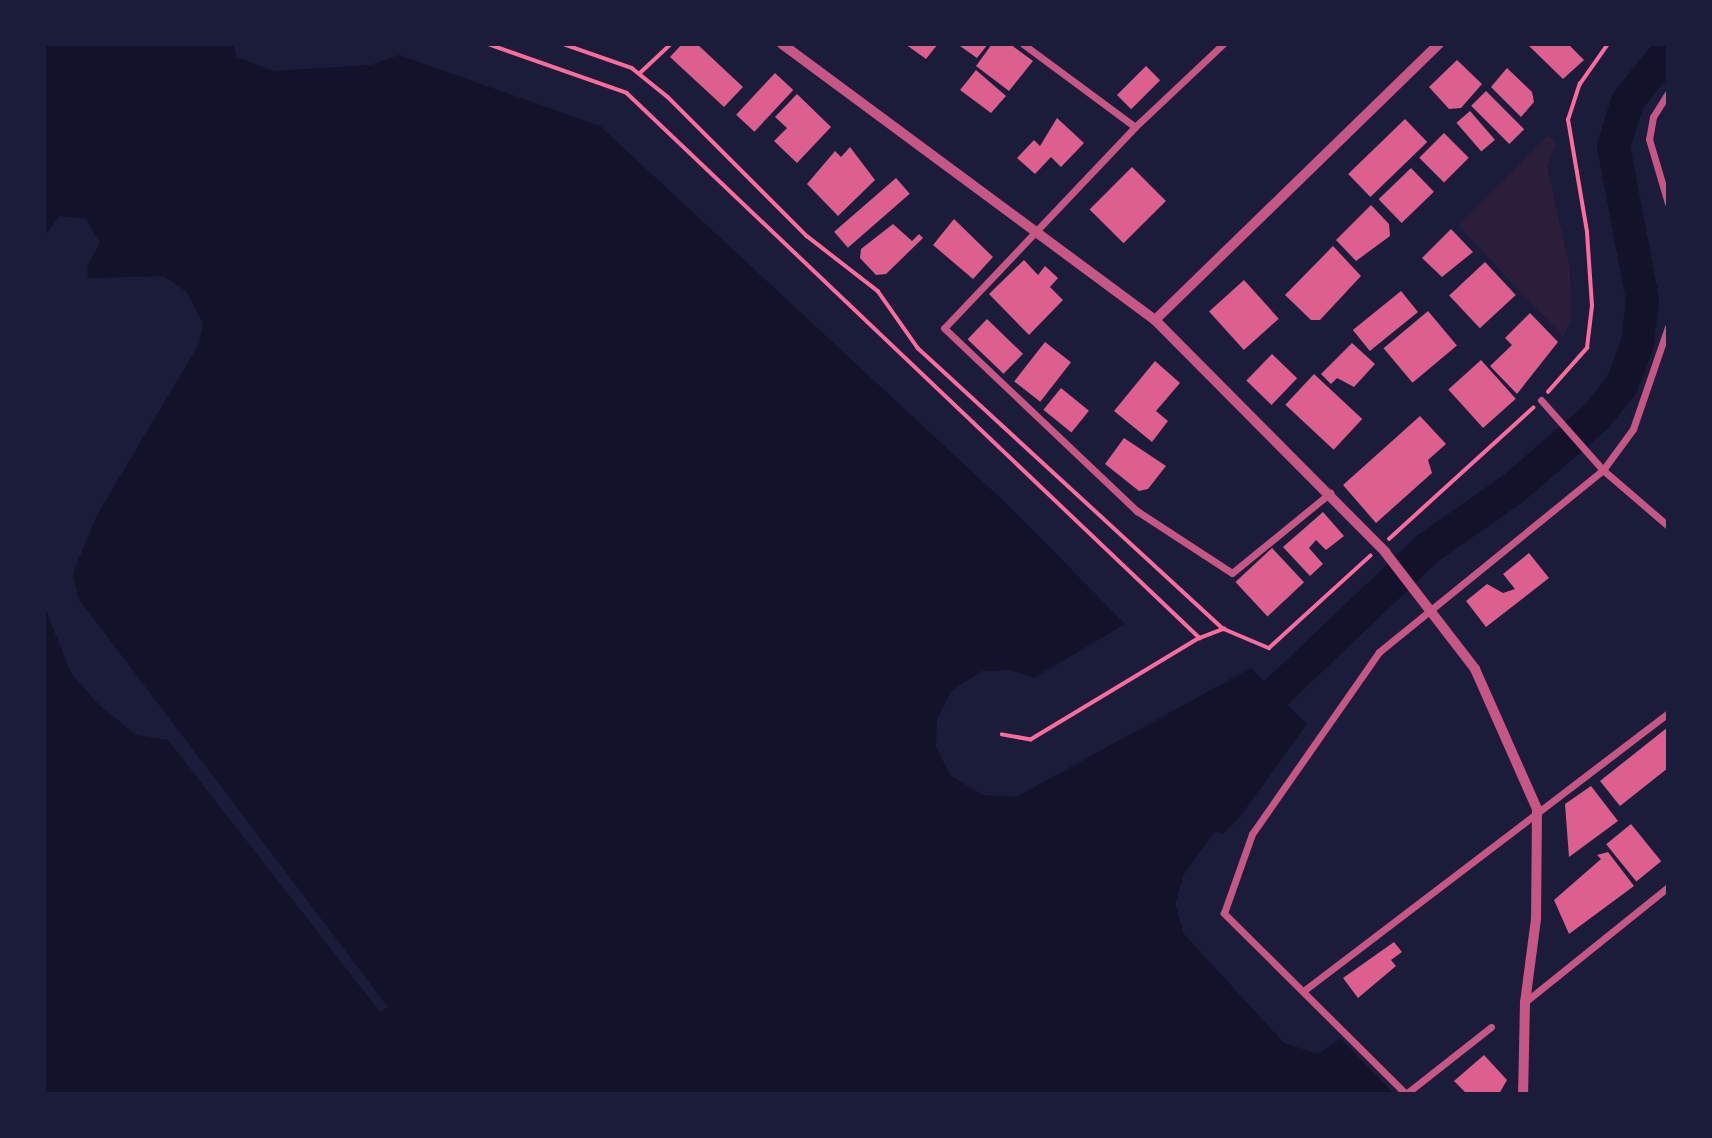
<!DOCTYPE html>
<style>
body{margin:0}
#map{position:relative;width:1712px;height:1138px;overflow:hidden;background:#1b1b3a;font-family:"Exo 2",sans-serif}
div>[style]{position:absolute}
[style*='--x']{left:calc(var(--x)*1px);top:calc(var(--y)*1px);width:calc(var(--w)*1px);rotate:calc(var(--a)*1deg)}
.green>*{inset:0;background:#2a1e3b}
.water>*{inset:0;background:#12122b}
.river>*{height:33px;margin:-16.5px;padding:0 16.5px;transform-origin:16.5px;border-radius:16.5px;background:#12122b}
.building>*{inset:0;background:#dd5f8e;transform-origin:0 0}
.path>*{height:3.5px;margin:-1.75px;padding:0 1.75px;transform-origin:1.75px;border-radius:1.75px;background:#ff6b9d}
.minor>*{height:7px;margin:-3.5px;padding:0 3.5px;transform-origin:3.5px;border-radius:3.5px;background:#c65784}
.tertiary>*{height:10px;margin:-5px;padding:0 5px;transform-origin:5px;border-radius:5px;background:#c65784}
span{translate:-50% -50%;white-space:nowrap;text-align:center;line-height:1.15;-webkit-text-stroke:5px #1b1b3a;paint-order:stroke}
.frame{position:absolute;inset:0;border:46px solid #1b1b3a;pointer-events:none}
</style>
<div id="map">
<div class="green">
<div style="clip-path:polygon(1548px 135px,1556px 144px,1547px 166px,1570px 269px,1571px 319px,1563px 337px,1459px 226px)"></div>
</div>
<div class="water">
<div style="clip-path:polygon(44px 44px,233px 44px,237px 57px,274px 71px,370px 65px,399px 55px,600px 126px,1009px 506px,1125px 624px,1034px 678px,1011px 670px,982px 671px,951px 691px,937px 719px,936px 747px,950px 775px,983px 795px,1016px 797px,1251px 668px,1307px 724px,1239px 818px,1222px 834px,1215px 831px,1184px 874px,1175px 904px,1184px 934px,1284px 1043px,1318px 1054px,1340px 1038px,1394px 1094px,44px 1094px,44px 606px,71px 673px,97px 703px,136px 735px,168px 740px,380px 1012px,388px 1007px,78px 598px,73px 573px,97px 515px,199px 344px,203px 324px,187px 292px,164px 276px,88px 278px,87px 267px,100px 242px,86px 219px,60px 216px,44px 236px)"></div>
</div>
<div class="river">
<div style="--x:1278;--y:690;--w:206;--a:-43.6"></div>
<div style="--x:1427;--y:548;--w:105;--a:-34.9"></div>
<div style="--x:1513;--y:488;--w:108;--a:-40.9"></div>
<div style="--x:1595;--y:417;--w:41;--a:-50.9"></div>
<div style="--x:1621;--y:385;--w:45;--a:-69.1"></div>
<div style="--x:1637;--y:343;--w:44;--a:-83.5"></div>
<div style="--x:1642;--y:299;--w:156;--a:-100.7"></div>
<div style="--x:1613;--y:146;--w:47;--a:-72.7"></div>
<div style="--x:1627;--y:101;--w:65;--a:-51.2"></div>
</div>
<div class="building">
<div style="clip-path:polygon(682px 44px,697px 44px,743px 87px,724px 107px,670px 57px)"></div>
<div style="clip-path:polygon(905px 44px,938px 44px,926px 59px)"></div>
<div style="clip-path:polygon(957px 44px,988px 44px,977px 58px)"></div>
<div style="clip-path:polygon(992px 44px,1010px 44px,1033px 61px,1009px 91px,976px 66px)"></div>
<div style="clip-path:polygon(1527px 44px,1568px 44px,1584px 60px,1563px 79px)"></div>
<div style="clip-path:polygon(1457px 60px,1482px 84px,1461px 108px,1449px 109px,1429px 87px)"></div>
<div style="left:1146px;top:66px;width:20px;height:41px;rotate:45deg"></div>
<div style="clip-path:polygon(1507px 68px,1532px 92px,1534px 102px,1521px 117px,1491px 87px)"></div>
<div style="clip-path:polygon(976px 70px,1006px 96px,991px 113px,960px 90px)"></div>
<div style="left:775px;top:73px;width:25px;height:57px;rotate:43deg"></div>
<div style="left:1486px;top:91px;width:54px;height:21px;rotate:45deg"></div>
<div style="clip-path:polygon(797px 94px,831px 127px,797px 163px,774px 141px,787px 128px,775px 117px)"></div>
<div style="left:1470px;top:111px;width:38px;height:18px;rotate:49deg"></div>
<div style="clip-path:polygon(1057px 118px,1084px 143px,1061px 167px,1051px 157px,1035px 174px,1017px 158px,1034px 140px,1040px 146px)"></div>
<div style="left:1405px;top:119px;width:32px;height:79px;rotate:46deg"></div>
<div style="left:1444px;top:133px;width:35px;height:35px;rotate:45deg"></div>
<div style="clip-path:polygon(850px 147px,875px 180px,838px 216px,807px 184px,835px 151px,841px 157px)"></div>
<div style="left:1132px;top:167px;width:48px;height:60px;rotate:45deg"></div>
<div style="left:1411px;top:168px;width:33px;height:45px;rotate:46deg"></div>
<div style="left:896px;top:178px;width:21px;height:82px;rotate:49deg"></div>
<div style="clip-path:polygon(1371px 205px,1389px 224px,1390px 236px,1356px 261px,1336px 240px)"></div>
<div style="clip-path:polygon(954px 219px,993px 257px,973px 279px,933px 245px)"></div>
<div style="clip-path:polygon(893px 224px,912px 241px,919px 234px,923px 238px,886px 274px,876px 275px,860px 258px,861px 249px)"></div>
<div style="clip-path:polygon(1451px 229px,1473px 252px,1442px 277px,1422px 258px)"></div>
<div style="clip-path:polygon(1333px 246px,1361px 276px,1320px 320px,1311px 320px,1285px 295px)"></div>
<div style="clip-path:polygon(1024px 260px,1038px 275px,1045px 266px,1058px 278px,1050px 287px,1063px 300px,1029px 335px,989px 294px)"></div>
<div style="left:1485px;top:262px;width:45px;height:49px;rotate:47deg"></div>
<div style="left:1244px;top:280px;width:52px;height:47px;rotate:48deg"></div>
<div style="left:1401px;top:291px;width:27px;height:62px;rotate:51deg"></div>
<div style="left:1428px;top:311px;width:45px;height:58px;rotate:50deg"></div>
<div style="clip-path:polygon(1530px 313px,1558px 342px,1517px 394px,1490px 366px,1512px 345px,1505px 338px)"></div>
<div style="left:987px;top:319px;width:50px;height:28px;rotate:44deg"></div>
<div style="left:1045px;top:342px;width:33px;height:50px;rotate:38deg"></div>
<div style="clip-path:polygon(1352px 343px,1375px 364px,1354px 387px,1337px 378px,1331px 384px,1321px 374px)"></div>
<div style="left:1272px;top:354px;width:35px;height:37px;rotate:44deg"></div>
<div style="left:1481px;top:360px;width:52px;height:44px;rotate:48deg"></div>
<div style="clip-path:polygon(1155px 361px,1180px 383px,1156px 411px,1168px 421px,1152px 442px,1114px 411px)"></div>
<div style="left:1314px;top:374px;width:66px;height:42px;rotate:43deg"></div>
<div style="left:1061px;top:388px;width:36px;height:28px;rotate:39deg"></div>
<div style="clip-path:polygon(1420px 416px,1446px 444px,1428px 460px,1432px 473px,1376px 523px,1343px 485px)"></div>
<div style="clip-path:polygon(1124px 438px,1166px 466px,1148px 489px,1139px 491px,1105px 464px)"></div>
<div style="clip-path:polygon(1323px 512px,1344px 536px,1326px 550px,1316px 540px,1309px 548px,1323px 564px,1310px 576px,1283px 547px)"></div>
<div style="left:1272px;top:548px;width:47px;height:50px;rotate:47deg"></div>
<div style="clip-path:polygon(1529px 553px,1549px 578px,1486px 627px,1466px 601px,1487px 584px,1503px 593px,1515px 589px,1503px 574px)"></div>
<div style="clip-path:polygon(1668px 727px,1668px 768px,1620px 806px,1600px 781px)"></div>
<div style="clip-path:polygon(1591px 786px,1618px 821px,1569px 857px,1565px 804px)"></div>
<div style="left:1631px;top:824px;width:48px;height:32px;rotate:51deg"></div>
<div style="clip-path:polygon(1608px 852px,1634px 886px,1569px 934px,1554px 900px,1601px 859px,1597px 855px)"></div>
<div style="clip-path:polygon(1394px 942px,1402px 952px,1391px 960px,1396px 966px,1358px 998px,1343px 978px)"></div>
<div style="clip-path:polygon(1484px 1055px,1507px 1080px,1499px 1094px,1467px 1094px,1454px 1081px)"></div>
</div>
<div class="path">
<div style="--x:488;--y:44;--w:147;--a:19.4"></div>
<div style="--x:627;--y:93;--w:791;--a:43.57"></div>
<div style="--x:1200;--y:638;--w:197;--a:148.9"></div>
<div style="--x:1031;--y:740;--w:29;--a:-170"></div>
<div style="--x:563;--y:44;--w:73;--a:19.2"></div>
<div style="--x:632;--y:68;--w:46;--a:38.9"></div>
<div style="--x:668;--y:97;--w:197;--a:45"></div>
<div style="--x:807;--y:236;--w:90;--a:37.8"></div>
<div style="--x:878;--y:291;--w:70;--a:54.9"></div>
<div style="--x:918;--y:348;--w:415;--a:42.6"></div>
<div style="--x:640;--y:73;--w:42;--a:-43.1"></div>
<div style="--x:1548;--y:392;--w:59;--a:-48.4"></div>
<div style="--x:1587;--y:348;--w:42;--a:-83.2"></div>
<div style="--x:1592;--y:306;--w:74;--a:-93.9"></div>
<div style="--x:1587;--y:232;--w:114;--a:-99.6"></div>
<div style="--x:1568;--y:120;--w:38;--a:-72"></div>
<div style="--x:1580;--y:84;--w:49;--a:-55"></div>
<div style="--x:1389;--y:539;--w:195;--a:-42.3"></div>
<div style="--x:1200;--y:638;--w:26;--a:-21"></div>
<div style="--x:1224;--y:629;--w:49;--a:22.9"></div>
<div style="--x:1269;--y:648;--w:137;--a:-42.3"></div>
</div>
<div class="minor">
<div style="--x:1023;--y:44;--w:139;--a:36.5"></div>
<div style="--x:1223;--y:44;--w:121;--a:136.7"></div>
<div style="--x:1135;--y:127;--w:277;--a:133.5"></div>
<div style="--x:944;--y:328;--w:266;--a:43.5"></div>
<div style="--x:1137;--y:511;--w:113;--a:33.1"></div>
<div style="--x:1232;--y:573;--w:127;--a:-39.2"></div>
<div style="--x:1668;--y:93;--w:28;--a:122"></div>
<div style="--x:1653;--y:117;--w:22;--a:100"></div>
<div style="--x:1649;--y:139;--w:67;--a:73.5"></div>
<div style="--x:1541;--y:400;--w:94;--a:48.5"></div>
<div style="--x:1603;--y:470;--w:86;--a:40.7"></div>
<div style="--x:1306;--y:989;--w:455;--a:-37.3"></div>
<div style="--x:1525;--y:1002;--w:184;--a:-38.8"></div>
<div style="--x:1491;--y:1027;--w:108;--a:141.8"></div>
<div style="--x:1406;--y:1094;--w:257;--a:-135.2"></div>
<div style="--x:1224;--y:913;--w:84;--a:-70.5"></div>
<div style="--x:1252;--y:834;--w:222;--a:-55.1"></div>
<div style="--x:1379;--y:652;--w:289;--a:-39.1"></div>
<div style="--x:1603;--y:470;--w:51;--a:-53.8"></div>
<div style="--x:1633;--y:429;--w:108;--a:-71.1"></div>
</div>
<div class="tertiary">
<div style="--x:782;--y:44;--w:464;--a:36.5"></div>
<div style="--x:1155;--y:320;--w:327;--a:45.2"></div>
<div style="--x:1385;--y:552;--w:148;--a:52.4"></div>
<div style="--x:1475;--y:669;--w:153;--a:66.1"></div>
<div style="--x:1537;--y:809;--w:110;--a:90.5"></div>
<div style="--x:1536;--y:919;--w:84;--a:97.5"></div>
<div style="--x:1525;--y:1002;--w:92;--a:91.2"></div>
<div style="--x:1155;--y:320;--w:396;--a:-44.2"></div>
</div>
<div class="frame"></div>
</div>
